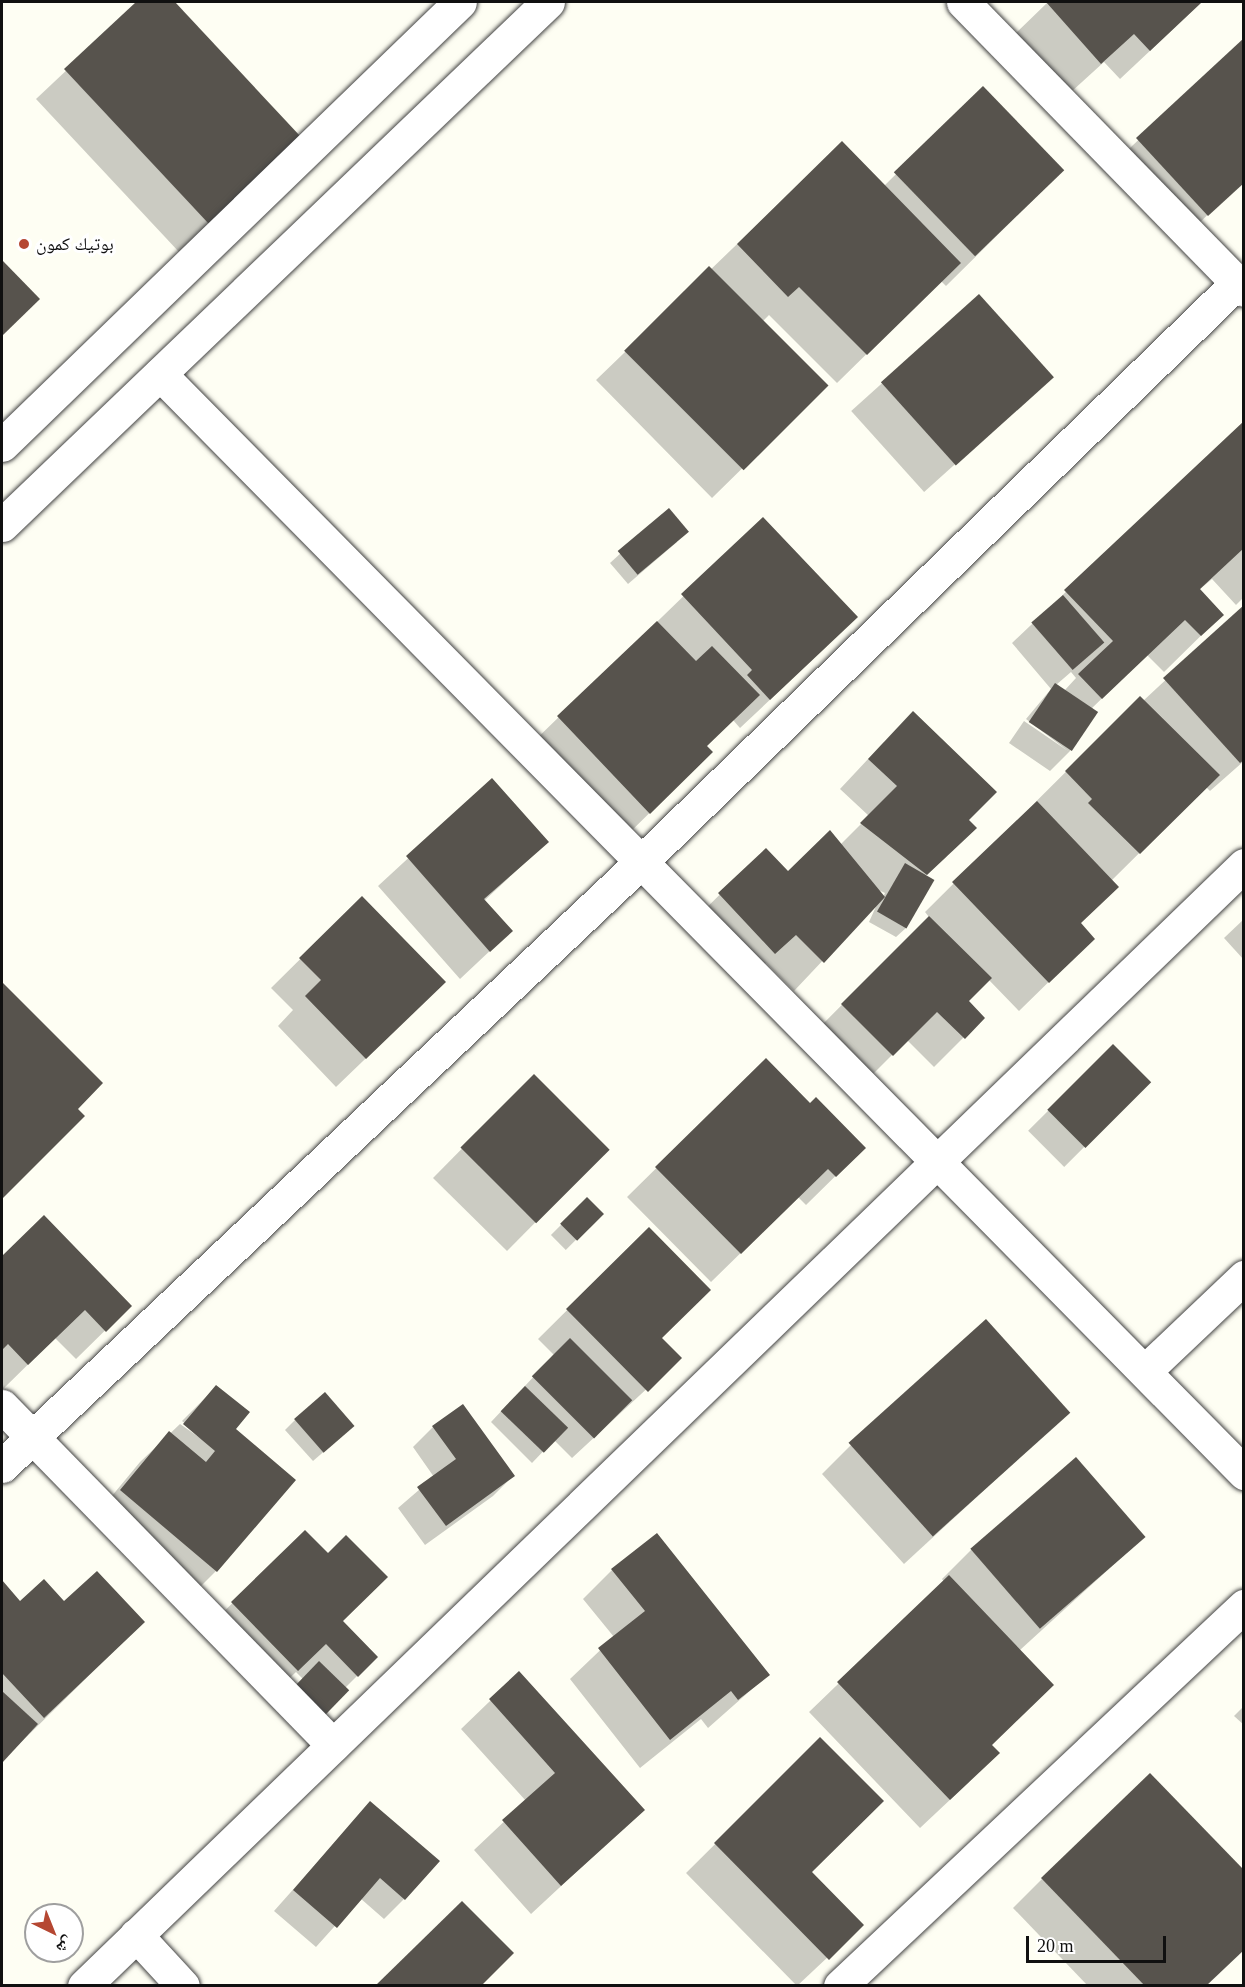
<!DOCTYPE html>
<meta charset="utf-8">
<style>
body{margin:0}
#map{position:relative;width:1245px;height:1987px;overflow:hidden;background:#fefef3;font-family:"Times New Roman","Noto Naskh Arabic",serif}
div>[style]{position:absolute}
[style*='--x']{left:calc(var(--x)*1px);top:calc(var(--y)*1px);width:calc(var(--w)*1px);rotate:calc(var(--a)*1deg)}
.shadow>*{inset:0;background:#0003;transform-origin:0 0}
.building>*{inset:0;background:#57534d;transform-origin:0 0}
.roads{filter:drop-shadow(0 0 2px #434343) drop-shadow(0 0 2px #434343)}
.minor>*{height:33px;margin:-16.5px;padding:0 16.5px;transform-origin:16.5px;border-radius:16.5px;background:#fff}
.dots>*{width:16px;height:16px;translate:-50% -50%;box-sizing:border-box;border:3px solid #fff;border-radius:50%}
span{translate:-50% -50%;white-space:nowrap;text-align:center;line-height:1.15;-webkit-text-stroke:6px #fff;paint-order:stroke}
.poi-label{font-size:18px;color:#101010}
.left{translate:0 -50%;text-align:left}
.frame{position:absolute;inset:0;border:3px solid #101010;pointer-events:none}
.north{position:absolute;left:24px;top:1903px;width:60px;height:60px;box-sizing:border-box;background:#fff;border:2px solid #9f9f9f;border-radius:50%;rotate:137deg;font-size:16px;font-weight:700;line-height:24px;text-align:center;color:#101010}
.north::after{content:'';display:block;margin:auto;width:21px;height:27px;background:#b54732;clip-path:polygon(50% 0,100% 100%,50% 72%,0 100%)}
.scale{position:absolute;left:1026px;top:1936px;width:140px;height:27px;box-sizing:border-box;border:3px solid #101010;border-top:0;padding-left:8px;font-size:18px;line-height:21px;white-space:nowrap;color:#101010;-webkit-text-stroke:4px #fff;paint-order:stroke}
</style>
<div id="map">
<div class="shadow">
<div style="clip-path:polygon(139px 2px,173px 2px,299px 137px,179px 252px,36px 99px)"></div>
<div style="clip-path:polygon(1048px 2px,1202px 2px,1120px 79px,1104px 62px,1071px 92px,1016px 33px)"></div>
<div style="clip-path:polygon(1242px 41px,1244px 179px,1178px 244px,1108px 169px)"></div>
<div style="clip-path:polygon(983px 88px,1034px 199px,946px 286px,941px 281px,837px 383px,769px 315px,762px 322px,826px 386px,712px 498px,596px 380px,842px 143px,884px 186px)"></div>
<div style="clip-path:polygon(2px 262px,38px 299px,2px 335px)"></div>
<div style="left:979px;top:296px;width:109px;height:172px;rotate:48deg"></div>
<div style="clip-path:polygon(evenodd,1244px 423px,1244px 597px,1236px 605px,1212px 579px,1199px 590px,1222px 615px,1164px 672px,1147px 655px,1091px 709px,1070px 751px,1050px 771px,1009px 743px,1024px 721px,1068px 751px,1026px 719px,1051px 689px,1012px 643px,1244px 423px,1071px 672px,1076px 678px,1064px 691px,1056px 685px,1071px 672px)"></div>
<div style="clip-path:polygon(668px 510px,677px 542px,628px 584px,610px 563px)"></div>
<div style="clip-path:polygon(763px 519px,827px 646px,740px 728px,733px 720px,706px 746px,682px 781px,620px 842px,529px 746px)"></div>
<div style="clip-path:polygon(1244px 607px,1244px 761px,1210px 791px,1206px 787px,1111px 881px,1079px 924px,1064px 967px,1019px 1011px,988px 979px,967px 1001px,983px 1018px,934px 1067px,907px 1040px,863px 1084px,813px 1034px,929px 917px,925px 912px,1140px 698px,1143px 701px)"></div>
<div style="clip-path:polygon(evenodd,884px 742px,967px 820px,946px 857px,925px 876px,906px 928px,896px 937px,869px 922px,878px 902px,794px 991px,766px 963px,745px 982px,690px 924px,765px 850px,788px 873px,840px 845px,869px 816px,840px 789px,884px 742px,876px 889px,885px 893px,883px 897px,876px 889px)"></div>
<div style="clip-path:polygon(492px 781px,547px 842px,484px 901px,511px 931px,460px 979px,378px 886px)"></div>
<div style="clip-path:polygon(362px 898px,415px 1011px,336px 1087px,278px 1026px,293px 1010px,271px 988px)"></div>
<div style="clip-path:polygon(1244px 919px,1244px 960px,1224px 938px)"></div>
<div style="clip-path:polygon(2px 984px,101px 1083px,76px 1109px,83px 1116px,2px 1197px)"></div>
<div style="left:1113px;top:1046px;width:51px;height:120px;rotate:45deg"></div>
<div style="clip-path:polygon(766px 1060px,810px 1105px,864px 1148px,806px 1205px,798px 1197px,711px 1282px,627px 1197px)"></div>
<div style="clip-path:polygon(505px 1105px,608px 1149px,507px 1251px,433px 1178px)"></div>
<div style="left:587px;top:1199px;width:21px;height:51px;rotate:45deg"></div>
<div style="clip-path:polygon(44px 1217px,130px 1306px,76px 1359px,55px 1338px,2px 1390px,2px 1258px)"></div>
<div style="clip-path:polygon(649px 1229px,661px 1338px,680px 1358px,572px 1458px,554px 1440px,532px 1463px,491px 1422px,554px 1355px,538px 1339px)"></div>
<div style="clip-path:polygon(216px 1387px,234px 1429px,216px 1571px,187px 1600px,92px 1520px,140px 1462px,180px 1424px,216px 1449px,182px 1421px)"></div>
<div style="clip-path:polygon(1069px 1412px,904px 1564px,822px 1474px,851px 1445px)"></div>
<div style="clip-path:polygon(295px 1420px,343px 1435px,313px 1461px,285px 1430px)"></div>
<div style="clip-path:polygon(433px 1427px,513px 1476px,493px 1496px,425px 1545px,398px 1508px,434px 1477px,413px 1447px)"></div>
<div style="clip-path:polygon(1076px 1459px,1144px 1537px,1020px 1650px,990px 1745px,969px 1782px,920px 1828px,809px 1712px,944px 1582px,942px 1579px,971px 1550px)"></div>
<div style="clip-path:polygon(305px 1532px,341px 1622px,376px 1657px,345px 1688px,303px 1679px,296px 1672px,268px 1699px,203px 1632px)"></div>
<div style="clip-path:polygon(612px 1570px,768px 1675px,708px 1728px,701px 1719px,640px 1768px,570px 1679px,614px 1637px,583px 1599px)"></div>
<div style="clip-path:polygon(2px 1583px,20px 1603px,114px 1651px,2px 1761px)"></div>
<div style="clip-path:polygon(519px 1673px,643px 1810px,531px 1914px,474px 1850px,526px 1801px,461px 1729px)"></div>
<div style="clip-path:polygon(1244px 1706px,1244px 1725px,1234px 1716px)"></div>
<div style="clip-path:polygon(820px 1740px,810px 1873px,862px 1925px,797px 1986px,686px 1873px)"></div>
<div style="clip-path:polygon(370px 1803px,404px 1899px,384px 1919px,360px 1898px,316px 1947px,274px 1911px)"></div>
<div style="clip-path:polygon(1042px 1879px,1205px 1986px,1088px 1986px,1013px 1908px)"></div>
</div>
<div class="building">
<div style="clip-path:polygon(136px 2px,175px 2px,301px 137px,209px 224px,64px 69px)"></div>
<div style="clip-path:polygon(1046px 2px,1202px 2px,1150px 51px,1134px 34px,1101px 64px)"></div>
<div style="clip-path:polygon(1244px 38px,1244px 183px,1208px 216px,1136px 138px)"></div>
<div style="left:983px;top:86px;width:117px;height:124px;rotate:46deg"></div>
<div style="clip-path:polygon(842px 141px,961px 263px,867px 355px,799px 287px,788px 297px,737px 244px)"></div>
<div style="clip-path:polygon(2px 260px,40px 299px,2px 336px)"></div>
<div style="left:709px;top:266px;width:169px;height:120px;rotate:45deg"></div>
<div style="left:979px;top:294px;width:112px;height:132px;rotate:48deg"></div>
<div style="clip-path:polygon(1244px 421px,1244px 548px,1200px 589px,1224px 615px,1201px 636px,1185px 620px,1102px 699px,1078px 674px,1113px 641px,1064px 590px)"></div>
<div style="left:669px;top:508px;width:31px;height:67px;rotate:50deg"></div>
<div style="clip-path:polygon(763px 517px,858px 617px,770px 700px,747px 675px,752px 670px,681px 594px)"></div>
<div style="left:1063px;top:595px;width:63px;height:42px;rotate:49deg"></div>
<div style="clip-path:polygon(1244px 605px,1244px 760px,1240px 763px,1163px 678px)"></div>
<div style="clip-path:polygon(657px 621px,696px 661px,712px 646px,760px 695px,707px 746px,713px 752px,650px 814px,557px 716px)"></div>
<div style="left:1055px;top:683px;width:52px;height:47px;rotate:34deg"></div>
<div style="clip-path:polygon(1140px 696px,1220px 775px,1140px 854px,1088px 803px,1092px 799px,1065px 771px)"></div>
<div style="clip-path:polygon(913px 711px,997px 792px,969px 820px,977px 828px,927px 875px,860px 823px,897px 786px,868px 759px)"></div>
<div style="clip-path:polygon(492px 778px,549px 842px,484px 899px,513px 931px,490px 952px,406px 856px)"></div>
<div style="clip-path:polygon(1037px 801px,1119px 887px,1081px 923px,1095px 939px,1049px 983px,952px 882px)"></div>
<div style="clip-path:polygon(830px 830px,885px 897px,824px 963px,796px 935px,775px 954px,718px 893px,766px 848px,788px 871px)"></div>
<div style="left:905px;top:863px;width:34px;height:56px;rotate:30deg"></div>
<div style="clip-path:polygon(362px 896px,446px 982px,366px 1059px,305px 996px,321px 980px,299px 958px)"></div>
<div style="clip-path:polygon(929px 916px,992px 978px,969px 1001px,985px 1018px,965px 1039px,937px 1012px,893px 1056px,841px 1004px)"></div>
<div style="clip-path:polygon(2px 982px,103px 1083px,78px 1109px,85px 1116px,2px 1199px)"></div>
<div style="left:1113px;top:1044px;width:54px;height:93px;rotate:45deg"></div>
<div style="clip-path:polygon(766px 1058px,810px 1103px,816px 1097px,866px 1148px,836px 1177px,828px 1169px,741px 1254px,655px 1167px)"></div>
<div style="left:534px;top:1074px;width:107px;height:104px;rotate:45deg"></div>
<div style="left:587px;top:1197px;width:24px;height:38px;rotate:45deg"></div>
<div style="clip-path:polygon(44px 1215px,132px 1306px,106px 1332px,85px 1310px,28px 1365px,8px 1344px,2px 1350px,2px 1256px)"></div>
<div style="clip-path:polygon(649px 1227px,711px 1290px,662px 1338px,682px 1358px,648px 1392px,566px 1309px)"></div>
<div style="left:986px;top:1319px;width:126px;height:185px;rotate:48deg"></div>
<div style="left:570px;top:1338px;width:88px;height:54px;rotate:45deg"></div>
<div style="clip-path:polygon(216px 1385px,250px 1412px,236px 1429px,296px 1480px,217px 1572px,120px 1490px,169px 1431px,206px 1462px,215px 1451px,183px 1424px)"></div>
<div style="left:525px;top:1386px;width:60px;height:35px;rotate:44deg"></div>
<div style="left:325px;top:1392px;width:45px;height:41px;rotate:49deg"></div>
<div style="clip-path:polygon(463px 1404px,515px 1476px,446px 1526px,417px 1487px,456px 1459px,432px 1426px)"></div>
<div style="left:1076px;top:1457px;width:106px;height:140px;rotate:49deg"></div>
<div style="clip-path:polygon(305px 1530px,328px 1553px,346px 1535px,388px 1577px,343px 1621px,378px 1657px,358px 1677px,326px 1644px,298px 1671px,231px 1602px)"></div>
<div style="clip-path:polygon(657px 1533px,770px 1675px,738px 1700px,731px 1691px,670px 1740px,598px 1648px,645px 1611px,611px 1569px)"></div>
<div style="clip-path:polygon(97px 1571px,145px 1622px,44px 1718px,2px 1673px,2px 1580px,20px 1601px,44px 1579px,64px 1601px)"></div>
<div style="clip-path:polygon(949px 1575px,1054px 1685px,992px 1745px,1000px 1753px,950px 1800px,837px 1682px)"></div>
<div style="left:319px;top:1661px;width:42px;height:36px;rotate:44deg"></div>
<div style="clip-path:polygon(519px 1671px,645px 1810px,561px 1886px,502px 1820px,555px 1773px,489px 1699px)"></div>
<div style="clip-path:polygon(2px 1691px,38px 1724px,2px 1763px)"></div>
<div style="clip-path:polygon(820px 1737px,884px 1801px,812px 1872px,864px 1925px,829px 1960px,714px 1843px)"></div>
<div style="clip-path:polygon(1150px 1773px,1244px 1870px,1244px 1950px,1206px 1986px,1145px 1986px,1041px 1878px)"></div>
<div style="clip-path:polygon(370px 1801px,440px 1861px,405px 1900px,380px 1878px,337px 1928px,293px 1890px)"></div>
<div style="clip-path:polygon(462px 1901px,514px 1953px,481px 1986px,375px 1986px)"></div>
</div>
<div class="roads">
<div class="minor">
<div style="--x:963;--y:2;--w:402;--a:45.7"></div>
<div style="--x:160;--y:374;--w:1544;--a:45.39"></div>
<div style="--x:2;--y:445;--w:637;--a:-44.05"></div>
<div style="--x:2;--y:525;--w:756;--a:-43.77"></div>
<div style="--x:1145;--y:1371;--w:137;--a:-43.5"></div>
<div style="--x:2;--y:1406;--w:474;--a:45.7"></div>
<div style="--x:2;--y:1466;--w:881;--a:-43.39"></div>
<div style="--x:642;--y:861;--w:830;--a:-44.17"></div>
<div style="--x:136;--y:1935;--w:69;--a:47.3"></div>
<div style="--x:84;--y:1986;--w:1613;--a:-44.02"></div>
<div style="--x:840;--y:1986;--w:555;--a:-43.25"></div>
</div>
</div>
<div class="dots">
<div style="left:24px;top:244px;background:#b54732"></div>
</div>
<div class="poi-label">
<span class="left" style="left:36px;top:244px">بوتيك كمون</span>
</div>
<div class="frame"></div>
<div class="north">ش</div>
<div class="scale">20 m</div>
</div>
